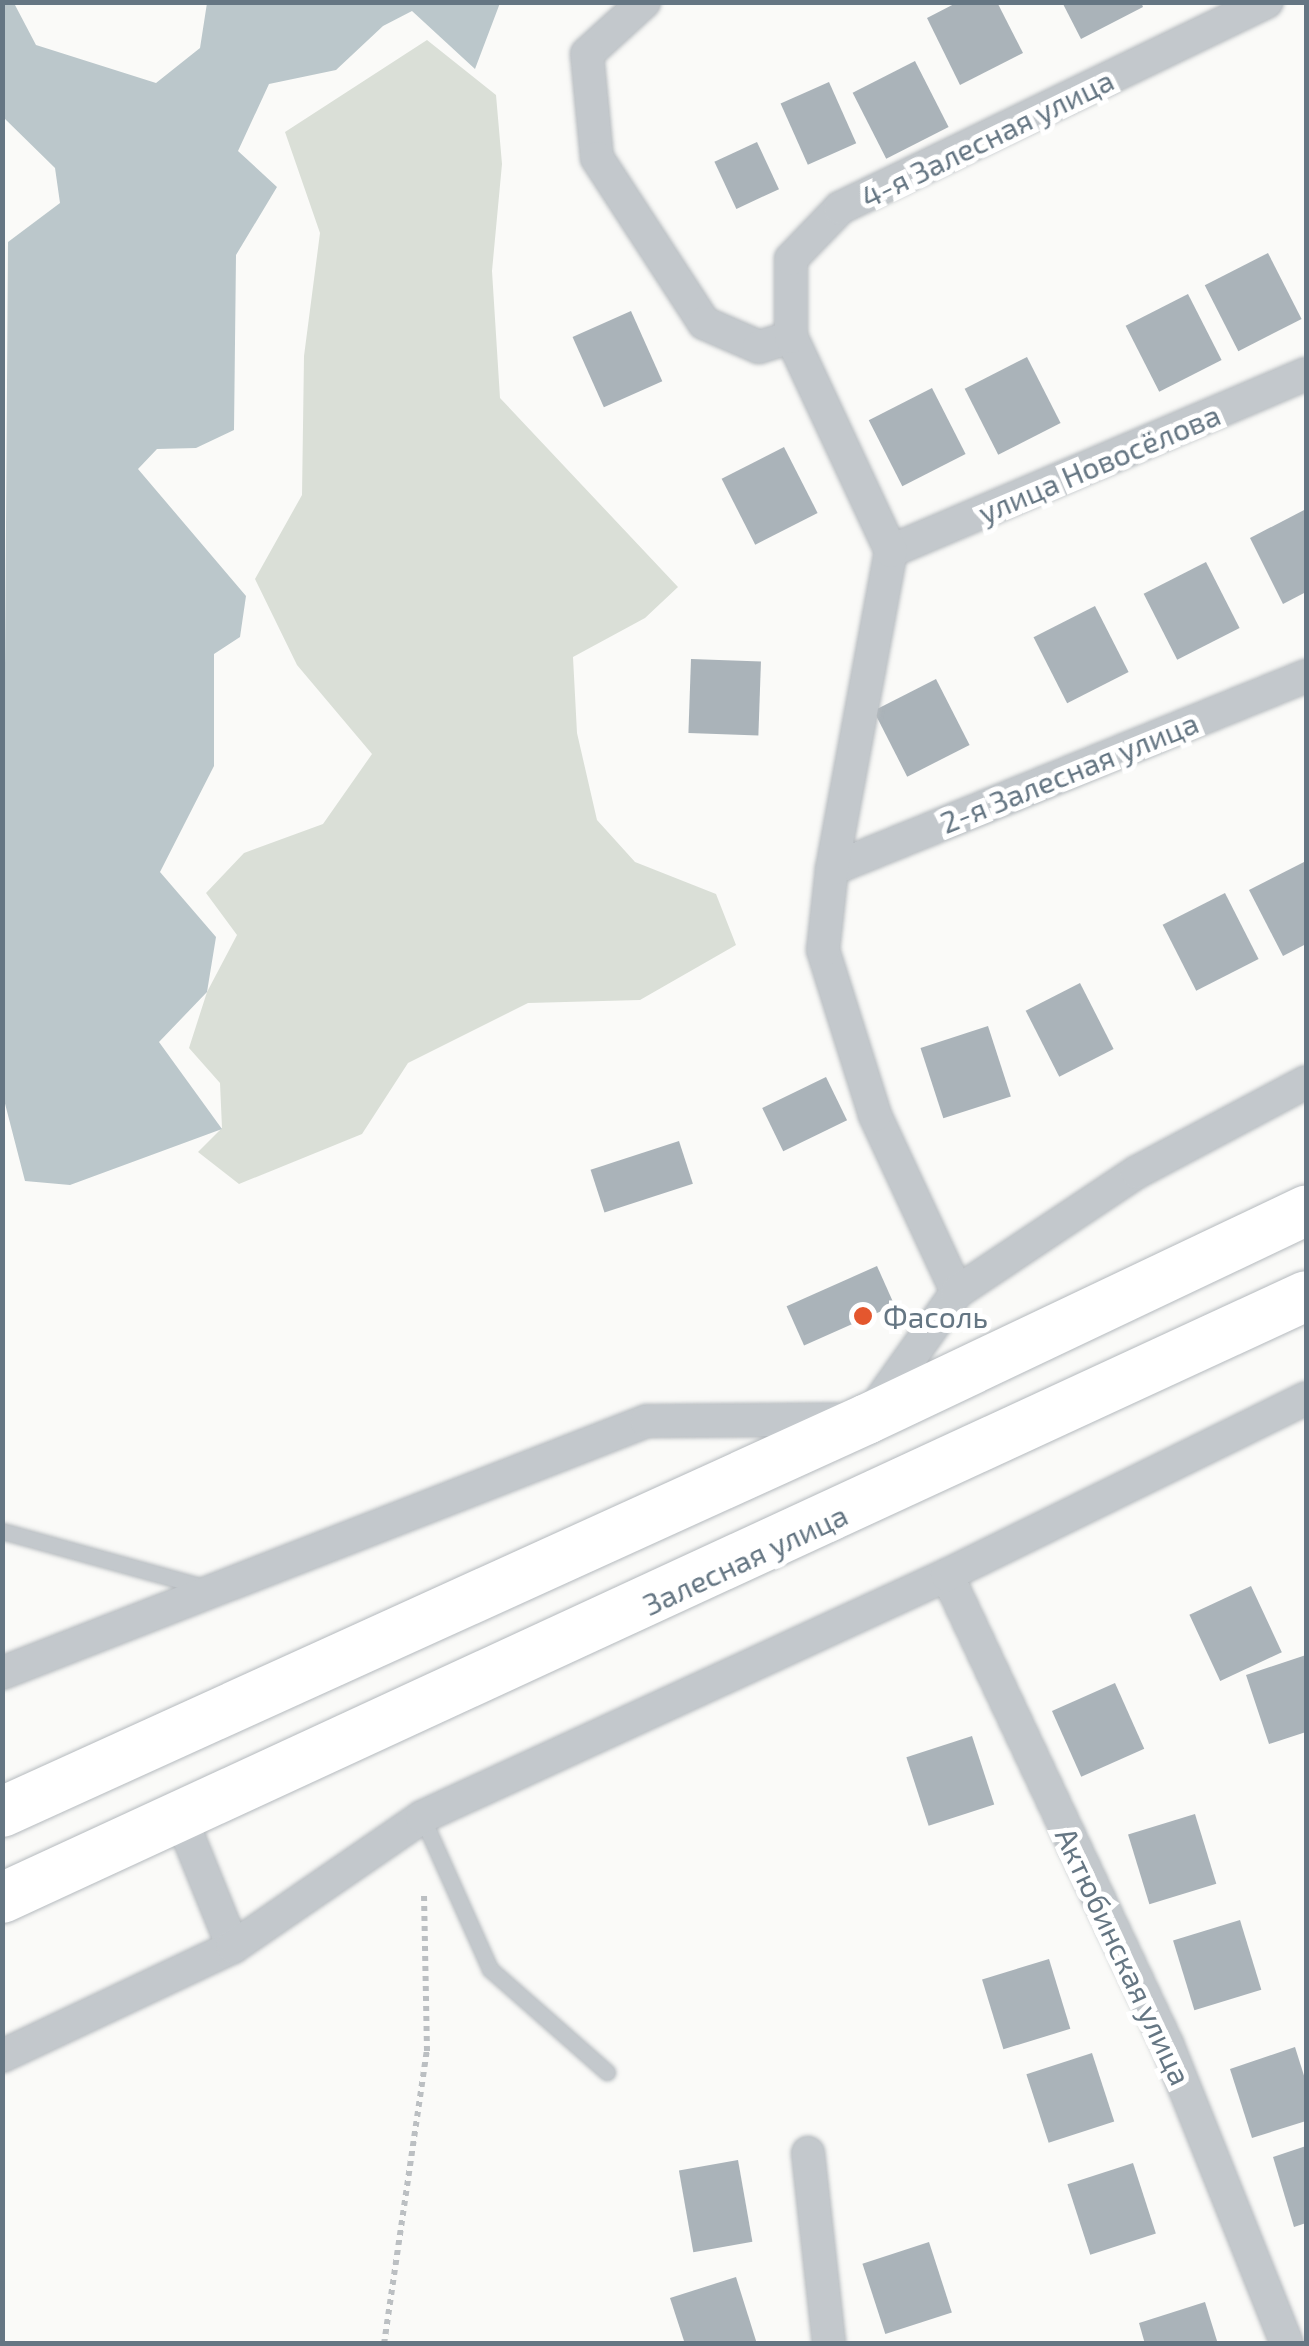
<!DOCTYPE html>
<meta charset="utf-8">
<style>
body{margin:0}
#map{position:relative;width:1309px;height:2346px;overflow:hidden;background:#fafaf8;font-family:"Exo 2",sans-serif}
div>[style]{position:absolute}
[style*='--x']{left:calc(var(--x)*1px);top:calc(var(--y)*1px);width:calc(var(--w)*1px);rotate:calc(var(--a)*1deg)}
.green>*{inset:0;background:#dadfd7}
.water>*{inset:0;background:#bbc7cb}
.building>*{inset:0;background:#aab3b9;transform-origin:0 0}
.path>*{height:6px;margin-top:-3px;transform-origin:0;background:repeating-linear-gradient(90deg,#bbbfc2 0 5px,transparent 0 10px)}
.roads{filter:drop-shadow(0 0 2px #b5babe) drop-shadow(0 0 2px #b5babe)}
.service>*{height:15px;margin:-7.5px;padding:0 7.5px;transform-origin:7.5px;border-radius:7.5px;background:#c3c8cc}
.minor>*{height:32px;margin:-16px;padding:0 16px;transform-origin:16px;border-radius:16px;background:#c3c8cc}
.primary>*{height:50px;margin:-25px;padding:0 25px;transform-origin:25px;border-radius:25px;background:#fff}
.dots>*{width:28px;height:28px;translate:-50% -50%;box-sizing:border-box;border:5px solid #fff;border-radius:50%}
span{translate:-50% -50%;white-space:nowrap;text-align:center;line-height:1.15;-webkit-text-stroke:10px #fff;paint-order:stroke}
.street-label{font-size:30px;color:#657683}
.poi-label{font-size:30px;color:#657683}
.left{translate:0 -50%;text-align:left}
.frame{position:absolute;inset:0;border:5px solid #657683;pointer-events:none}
</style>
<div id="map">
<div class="green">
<div style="clip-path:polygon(427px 40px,496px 95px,502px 164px,492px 271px,500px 398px,678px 587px,645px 618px,573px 657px,577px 733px,597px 820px,635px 862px,716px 894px,736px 945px,640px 1000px,528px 1003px,408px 1063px,362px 1134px,239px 1184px,198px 1152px,222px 1128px,220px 1083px,189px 1048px,207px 992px,237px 935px,206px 893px,244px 853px,323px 824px,372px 754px,297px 665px,255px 579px,302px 495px,304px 356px,320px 233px,285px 132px)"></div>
</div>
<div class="water">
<div style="clip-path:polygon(2px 3px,15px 5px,36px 45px,156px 83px,200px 48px,207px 3px,500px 3px,475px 69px,412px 11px,383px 26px,336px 70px,269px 84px,238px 151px,277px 187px,236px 255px,234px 430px,196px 448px,157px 449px,138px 469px,246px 596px,240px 637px,214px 654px,214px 766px,160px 872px,216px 937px,207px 992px,159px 1042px,222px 1129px,70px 1185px,25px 1181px,2px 1092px,8px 242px,60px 203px,55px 168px,3px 117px)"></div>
</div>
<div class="building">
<div style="clip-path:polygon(958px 2px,997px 2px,1023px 53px,960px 85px,927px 18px)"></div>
<div style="clip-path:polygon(1062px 2px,1141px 2px,1143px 7px,1081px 39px)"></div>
<div style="left:915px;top:61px;width:74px;height:70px;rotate:63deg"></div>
<div style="left:829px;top:82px;width:67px;height:53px;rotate:66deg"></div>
<div style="left:757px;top:142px;width:52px;height:47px;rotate:65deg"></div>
<div style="left:1268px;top:253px;width:74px;height:71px;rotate:63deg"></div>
<div style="left:1188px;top:294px;width:74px;height:70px;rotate:63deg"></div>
<div style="left:631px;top:311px;width:77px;height:64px;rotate:66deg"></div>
<div style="left:1027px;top:357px;width:74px;height:70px;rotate:63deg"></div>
<div style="left:932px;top:388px;width:74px;height:71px;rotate:63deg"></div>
<div style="left:784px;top:447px;width:74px;height:70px;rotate:63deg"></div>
<div style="clip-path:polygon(1306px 509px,1306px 592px,1283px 604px,1250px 538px)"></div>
<div style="left:1206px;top:562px;width:74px;height:70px;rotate:63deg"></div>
<div style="left:1095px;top:606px;width:74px;height:69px;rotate:63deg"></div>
<div style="left:691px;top:659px;width:70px;height:74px;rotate:2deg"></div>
<div style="left:936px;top:679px;width:74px;height:70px;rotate:63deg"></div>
<div style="clip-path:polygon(1306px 861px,1306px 944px,1283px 956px,1249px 890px)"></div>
<div style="left:1225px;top:893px;width:74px;height:70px;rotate:63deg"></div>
<div style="left:1080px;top:983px;width:74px;height:61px;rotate:63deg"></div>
<div style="left:988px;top:1026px;width:74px;height:71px;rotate:72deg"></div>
<div style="left:826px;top:1077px;width:48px;height:71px;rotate:64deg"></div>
<div style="left:679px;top:1141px;width:45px;height:93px;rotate:72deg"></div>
<div style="left:877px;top:1266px;width:43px;height:99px;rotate:66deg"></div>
<div style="left:1251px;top:1586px;width:73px;height:68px;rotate:65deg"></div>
<div style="clip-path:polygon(1306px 1655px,1306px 1732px,1269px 1744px,1246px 1675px)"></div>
<div style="left:1115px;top:1683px;width:72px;height:69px;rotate:66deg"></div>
<div style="left:972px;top:1736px;width:72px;height:69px;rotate:72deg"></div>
<div style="left:1195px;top:1814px;width:73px;height:70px;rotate:73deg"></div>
<div style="left:1240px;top:1920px;width:73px;height:70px;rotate:73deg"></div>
<div style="left:1049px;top:1959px;width:73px;height:70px;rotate:73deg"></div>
<div style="clip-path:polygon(1295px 2047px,1306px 2082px,1306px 2121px,1252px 2138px,1230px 2069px)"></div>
<div style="left:1092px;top:2053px;width:72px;height:69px;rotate:72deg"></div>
<div style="clip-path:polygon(1306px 2146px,1306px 2223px,1294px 2227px,1273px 2157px)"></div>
<div style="left:738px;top:2160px;width:83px;height:60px;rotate:80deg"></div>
<div style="left:1133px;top:2163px;width:74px;height:69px;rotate:72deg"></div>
<div style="left:929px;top:2242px;width:74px;height:70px;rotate:72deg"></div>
<div style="clip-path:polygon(736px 2277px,757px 2344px,685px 2344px,670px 2298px)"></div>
<div style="clip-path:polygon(1205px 2302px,1218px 2344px,1145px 2344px,1139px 2323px)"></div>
</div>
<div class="path">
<div style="--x:384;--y:2344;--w:296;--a:-81.7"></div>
<div style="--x:427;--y:2051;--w:158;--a:-91.1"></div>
</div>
<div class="roads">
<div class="service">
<div style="--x:2;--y:1531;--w:210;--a:15.5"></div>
<div style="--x:422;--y:1817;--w:167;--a:65.9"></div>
<div style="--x:490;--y:1969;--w:156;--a:41.4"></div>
</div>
<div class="minor">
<div style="--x:644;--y:2;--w:77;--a:137.6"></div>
<div style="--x:587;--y:54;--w:104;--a:84.5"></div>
<div style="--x:597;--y:158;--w:197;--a:57"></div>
<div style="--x:704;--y:323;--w:60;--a:23.6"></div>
<div style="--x:759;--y:347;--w:34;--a:-17"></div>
<div style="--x:891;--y:551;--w:451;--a:-23.1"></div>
<div style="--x:832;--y:869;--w:512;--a:-22.15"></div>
<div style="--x:957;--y:1292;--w:195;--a:-114.9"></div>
<div style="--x:875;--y:1115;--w:173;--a:-107.5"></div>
<div style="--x:823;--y:950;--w:81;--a:-83.7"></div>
<div style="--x:832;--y:869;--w:323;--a:-79.5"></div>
<div style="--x:891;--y:551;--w:236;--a:-115"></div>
<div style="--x:791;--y:337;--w:78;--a:-90"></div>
<div style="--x:791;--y:259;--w:71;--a:-46.1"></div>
<div style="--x:840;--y:208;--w:474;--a:-25.8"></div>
<div style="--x:947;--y:1575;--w:518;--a:64.87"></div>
<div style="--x:1167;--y:2044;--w:323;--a:68.2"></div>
<div style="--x:2;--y:1673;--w:692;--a:-21.34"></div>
<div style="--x:647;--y:1421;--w:220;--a:-0.5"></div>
<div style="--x:867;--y:1419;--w:156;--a:-54.7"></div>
<div style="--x:957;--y:1292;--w:216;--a:-33.7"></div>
<div style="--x:1137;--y:1172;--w:191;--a:-28"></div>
<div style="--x:180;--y:1816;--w:141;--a:68"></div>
<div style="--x:2;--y:2056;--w:255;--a:-25.3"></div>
<div style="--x:233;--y:1947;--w:229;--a:-34.5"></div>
<div style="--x:422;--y:1817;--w:578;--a:-24.75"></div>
<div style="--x:947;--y:1575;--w:400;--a:-26.2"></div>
<div style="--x:808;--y:2153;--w:192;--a:83.7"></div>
</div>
<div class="primary">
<div style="--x:2;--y:1812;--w:950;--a:-24.43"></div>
<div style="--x:867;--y:1419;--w:486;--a:-25.4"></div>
<div style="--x:2;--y:1898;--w:1436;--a:-24.78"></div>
</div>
</div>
<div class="dots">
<div style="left:863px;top:1316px;background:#e4572e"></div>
</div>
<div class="street-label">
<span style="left:987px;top:138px;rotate:-26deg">4-я Залесная улица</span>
<span style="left:1099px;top:463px;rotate:-23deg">улица Новосёлова</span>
<span style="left:1069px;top:772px;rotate:-22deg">2-я Залесная улица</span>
<span style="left:745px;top:1559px;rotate:-25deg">Залесная улица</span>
<span style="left:1124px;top:1956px;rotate:65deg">Актюбинская улица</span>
</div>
<div class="poi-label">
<span class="left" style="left:883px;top:1316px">Фасоль</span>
</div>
<div class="frame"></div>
</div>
